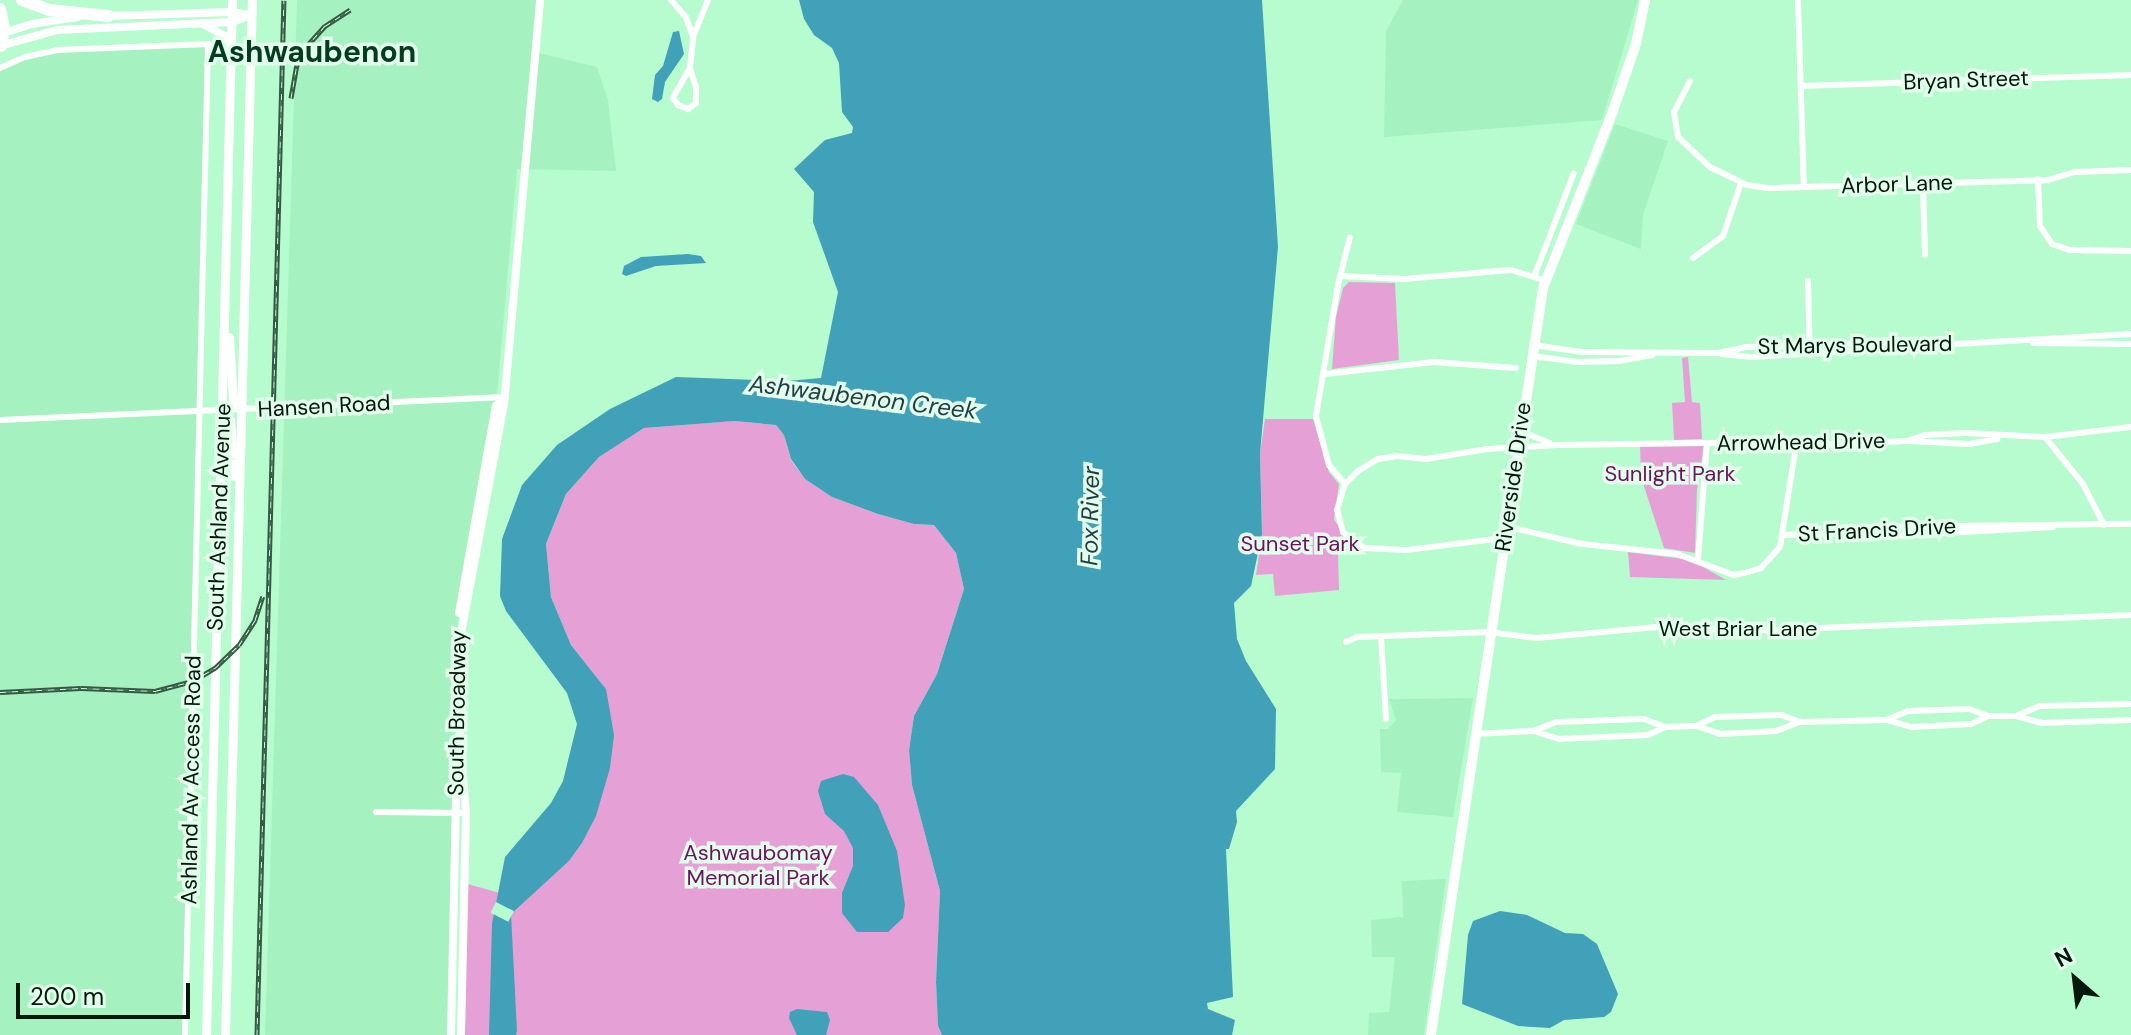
<!DOCTYPE html>
<style>
body{margin:0}
#map{position:relative;width:2131px;height:1035px;overflow:hidden;background:#b7fccf;font-family:"DM Sans",sans-serif}
div>[style]{position:absolute}
[style*='--x']{left:calc(var(--x)*1px);top:calc(var(--y)*1px);width:calc(var(--w)*1px);rotate:calc(var(--a)*1deg)}
.built>*{inset:0;background:#a5f1bf}
.green>*{inset:0;background:#e5a1d5}
.water>*{inset:0;background:#40a1b8}
.pier>*{inset:0;background:#b7fccf;transform-origin:0 0}
.minor>*{height:6px;margin:-3px;padding:0 3px;transform-origin:3px;border-radius:3px;background:#fff}
.tertiary>*{height:8px;margin:-4px;padding:0 4px;transform-origin:4px;border-radius:4px;background:#fff}
.secondary>*{height:9px;margin:-4.5px;padding:0 4.5px;transform-origin:4.5px;border-radius:4.5px;background:#fff}
.primary>*{height:10px;margin:-5px;padding:0 5px;transform-origin:5px;border-radius:5px;background:#fff}
.motorway>*{height:12px;margin:-6px;padding:0 6px;transform-origin:6px;border-radius:6px;background:#fff}
.rail>*{height:5px;margin-top:-2.5px;transform-origin:0;background:repeating-linear-gradient(90deg,#e4feec 0 6px,#345942 0 12px);box-sizing:border-box;border-block:2px solid #345942}
span{translate:-50% -50%;white-space:nowrap;text-align:center;line-height:1.15;-webkit-text-stroke:7px #e4feec;paint-order:stroke}
.street-label{font-size:22px;color:#00190a}
.park-label{font-size:22px;color:#6d115f}
.water-label{font-size:24px;color:#1f3d44;font-style:italic}
.district-label{font-size:30px;color:#043c20;font-weight:700}
.north{position:absolute;left:2035px;top:939px;width:80px;height:80px;-webkit-text-stroke:6px #e4feec;paint-order:stroke;rotate:332deg;font-size:22px;font-weight:700;line-height:32px;text-align:center;color:#00190a}
.north::after{content:'';display:block;margin:auto;width:28px;height:36px;background:#00190a;clip-path:polygon(50% 0,100% 100%,50% 72%,0 100%)}
.scale{position:absolute;left:16px;top:983px;width:174px;height:36px;box-sizing:border-box;border:4px solid #00190a;border-top:0;padding-left:10px;font-size:24px;line-height:28px;white-space:nowrap;color:#00190a;-webkit-text-stroke:6px #e4feec;paint-order:stroke}
</style>
<div id="map">
<div class="built">
<div style="clip-path:polygon(297px 0,540px 0,535px 52px,597px 67px,608px 100px,616px 171px,517px 169px,496px 406px,461px 586px,454px 667px,458px 761px,451px 1035px,265px 1035px)"></div>
<div style="clip-path:polygon(1403px 0,1638px 0,1602px 120px,1384px 137px,1386px 31px)"></div>
<div style="clip-path:polygon(208px 44px,185px 1035px,0 1035px,0 68px,40px 53px)"></div>
<div style="clip-path:polygon(1615px 124px,1668px 141px,1643px 215px,1641px 249px,1576px 224px)"></div>
<div style="clip-path:polygon(1473px 698px,1453px 817px,1397px 812px,1401px 773px,1381px 772px,1380px 729px,1388px 729px,1396px 720px,1389px 699px)"></div>
<div style="clip-path:polygon(1446px 879px,1424px 1035px,1368px 1035px,1369px 1013px,1389px 1012px,1395px 957px,1372px 957px,1371px 920px,1403px 917px,1402px 881px)"></div>
</div>
<div class="green">
<div style="clip-path:polygon(1349px 282px,1395px 283px,1399px 360px,1332px 369px,1336px 317px,1343px 288px)"></div>
<div style="clip-path:polygon(1688px 357px,1692px 402px,1700px 403px,1702px 439px,1674px 440px,1672px 403px,1685px 402px,1682px 358px)"></div>
<div style="clip-path:polygon(1265px 419px,1313px 419px,1329px 472px,1339px 484px,1334px 519px,1349px 543px,1338px 552px,1339px 590px,1275px 596px,1273px 574px,1256px 575px,1262px 534px,1260px 454px)"></div>
<div style="clip-path:polygon(735px 421px,776px 425px,784px 435px,791px 460px,805px 479px,832px 497px,878px 514px,914px 524px,934px 525px,956px 553px,964px 589px,937px 674px,914px 716px,909px 750px,912px 785px,940px 891px,936px 982px,938px 1026px,942px 1035px,461px 1035px,464px 883px,500px 893px,516px 908px,569px 861px,582px 843px,606px 689px,571px 645px,551px 597px,546px 544px,566px 494px,599px 457px,644px 428px)"></div>
<div style="clip-path:polygon(1704px 445px,1697px 489px,1695px 553px,1664px 548px,1641px 477px,1640px 446px)"></div>
<div style="clip-path:polygon(1628px 552px,1691px 560px,1726px 580px,1630px 577px)"></div>
</div>
<div class="water">
<div style="clip-path:polygon(799px 0,1262px 0,1278px 247px,1260px 454px,1262px 534px,1251px 586px,1234px 603px,1237px 639px,1246px 661px,1276px 709px,1275px 769px,1236px 811px,1237px 822px,1229px 849px,1226px 849px,1233px 997px,1207px 1003px,1208px 1009px,1235px 1020px,1232px 1035px,942px 1035px,938px 1026px,936px 982px,940px 891px,912px 785px,909px 750px,914px 716px,937px 674px,964px 589px,956px 553px,934px 525px,914px 524px,878px 514px,832px 497px,805px 479px,791px 459px,784px 435px,776px 425px,735px 421px,644px 428px,599px 457px,566px 494px,546px 544px,551px 597px,571px 645px,606px 689px,614px 735px,610px 768px,596px 816px,582px 843px,569px 861px,511px 914px,517px 1031px,516px 1035px,489px 1035px,492px 924px,505px 857px,551px 803px,563px 781px,577px 724px,567px 693px,506px 611px,500px 596px,502px 539px,522px 485px,557px 445px,610px 409px,676px 377px,787px 381px,821px 378px,838px 292px,813px 222px,814px 192px,794px 169px,825px 140px,852px 133px,853px 127px,842px 112px,839px 63px,832px 48px,814px 35px,804px 19px)"></div>
<div style="clip-path:polygon(679px 31px,684px 54px,665px 82px,662px 99px,658px 102px,652px 99px,655px 75px,663px 66px,673px 32px)"></div>
<div style="clip-path:polygon(688px 254px,701px 256px,706px 263px,656px 266px,626px 276px,622px 274px,624px 266px,641px 257px)"></div>
<div style="clip-path:polygon(843px 774px,854px 777px,878px 805px,897px 851px,905px 905px,903px 918px,888px 932px,857px 932px,842px 913px,842px 893px,853px 866px,853px 848px,844px 831px,825px 814px,818px 791px,821px 781px)"></div>
<div style="clip-path:polygon(1500px 911px,1527px 915px,1565px 933px,1583px 934px,1597px 944px,1618px 994px,1611px 1012px,1604px 1017px,1564px 1020px,1550px 1028px,1518px 1026px,1462px 1004px,1468px 935px,1473px 921px)"></div>
<div style="clip-path:polygon(797px 1009px,827px 1012px,830px 1020px,826px 1035px,797px 1035px,789px 1018px,790px 1012px)"></div>
</div>
<div class="pier">
<div style="left:496px;top:902px;width:20px;height:12px;rotate:27deg"></div>
</div>
<div class="minor">
<div style="--x:671;--y:0;--w:23;--a:49"></div>
<div style="--x:686;--y:17;--w:21;--a:71"></div>
<div style="--x:693;--y:37;--w:40;--a:-68"></div>
<div style="--x:1798;--y:0;--w:187;--a:88.2"></div>
<div style="--x:0;--y:68;--w:27;--a:-24"></div>
<div style="--x:25;--y:57;--w:33;--a:-12"></div>
<div style="--x:57;--y:50;--w:151;--a:-2.3"></div>
<div style="--x:208;--y:44;--w:991;--a:91.33"></div>
<div style="--x:690;--y:68;--w:34;--a:120"></div>
<div style="--x:673;--y:98;--w:9;--a:54"></div>
<div style="--x:678;--y:105;--w:11;--a:22"></div>
<div style="--x:688;--y:109;--w:10;--a:-37"></div>
<div style="--x:696;--y:103;--w:16;--a:-90"></div>
<div style="--x:696;--y:87;--w:20;--a:-108"></div>
<div style="--x:690;--y:68;--w:31;--a:-84"></div>
<div style="--x:1690;--y:81;--w:35;--a:117"></div>
<div style="--x:1674;--y:112;--w:25;--a:81"></div>
<div style="--x:1678;--y:137;--w:44;--a:43.2"></div>
<div style="--x:1710;--y:167;--w:41;--a:25.9"></div>
<div style="--x:1747;--y:185;--w:21;--a:8"></div>
<div style="--x:1768;--y:188;--w:280;--a:-1.6"></div>
<div style="--x:2048;--y:180;--w:28;--a:-17"></div>
<div style="--x:2075;--y:172;--w:56;--a:-2"></div>
<div style="--x:1801;--y:86;--w:330;--a:-1.9"></div>
<div style="--x:2038;--y:179;--w:47;--a:87.6"></div>
<div style="--x:2040;--y:226;--w:22;--a:56"></div>
<div style="--x:2052;--y:244;--w:18;--a:19"></div>
<div style="--x:2069;--y:250;--w:62;--a:0.9"></div>
<div style="--x:1923;--y:183;--w:72;--a:88.4"></div>
<div style="--x:1693;--y:258;--w:37;--a:-36"></div>
<div style="--x:1723;--y:236;--w:56;--a:-71.2"></div>
<div style="--x:1340;--y:276;--w:64;--a:2.7"></div>
<div style="--x:1404;--y:279;--w:107;--a:-4.8"></div>
<div style="--x:1511;--y:270;--w:37;--a:17"></div>
<div style="--x:1534;--y:277;--w:111;--a:-69"></div>
<div style="--x:1808;--y:281;--w:74;--a:88.5"></div>
<div style="--x:2033;--y:343;--w:98;--a:0.6"></div>
<div style="--x:1533;--y:345;--w:49;--a:8.1"></div>
<div style="--x:1582;--y:352;--w:136;--a:0.4"></div>
<div style="--x:1718;--y:353;--w:29;--a:-12"></div>
<div style="--x:1746;--y:347;--w:127;--a:-1.8"></div>
<div style="--x:1873;--y:343;--w:32;--a:7"></div>
<div style="--x:1905;--y:347;--w:226;--a:-3.3"></div>
<div style="--x:1722;--y:354;--w:30;--a:6"></div>
<div style="--x:1752;--y:357;--w:146;--a:-3.5"></div>
<div style="--x:1532;--y:356;--w:46;--a:7.4"></div>
<div style="--x:1578;--y:362;--w:41;--a:-1.4"></div>
<div style="--x:1619;--y:361;--w:34;--a:-10"></div>
<div style="--x:1325;--y:374;--w:110;--a:-6.3"></div>
<div style="--x:1434;--y:362;--w:82;--a:4.2"></div>
<div style="--x:0;--y:420;--w:505;--a:-2.61"></div>
<div style="--x:1520;--y:431;--w:32;--a:22"></div>
<div style="--x:2045;--y:437;--w:60;--a:51"></div>
<div style="--x:2083;--y:484;--w:46;--a:62.9"></div>
<div style="--x:1910;--y:441;--w:59;--a:2.9"></div>
<div style="--x:1969;--y:444;--w:29;--a:-10"></div>
<div style="--x:1345;--y:484;--w:25;--a:-130"></div>
<div style="--x:1329;--y:465;--w:51;--a:-104.9"></div>
<div style="--x:1316;--y:416;--w:133;--a:-80.5"></div>
<div style="--x:1338;--y:285;--w:49;--a:-76"></div>
<div style="--x:1505;--y:526;--w:79;--a:13.2"></div>
<div style="--x:1582;--y:544;--w:96;--a:6"></div>
<div style="--x:1677;--y:554;--w:61;--a:20.2"></div>
<div style="--x:1734;--y:575;--w:14;--a:-12"></div>
<div style="--x:1748;--y:572;--w:14;--a:-17"></div>
<div style="--x:1761;--y:568;--w:28;--a:-48"></div>
<div style="--x:1780;--y:547;--w:102;--a:-81"></div>
<div style="--x:1853;--y:534;--w:22;--a:8"></div>
<div style="--x:1875;--y:537;--w:178;--a:-3.2"></div>
<div style="--x:1782;--y:535;--w:63;--a:-1.8"></div>
<div style="--x:1845;--y:533;--w:30;--a:-12"></div>
<div style="--x:1874;--y:527;--w:257;--a:-0.7"></div>
<div style="--x:1503;--y:538;--w:98;--a:172.9"></div>
<div style="--x:1406;--y:550;--w:42;--a:-177.3"></div>
<div style="--x:1364;--y:548;--w:26;--a:-143"></div>
<div style="--x:1343;--y:532;--w:23;--a:-105"></div>
<div style="--x:1337;--y:510;--w:27;--a:-73"></div>
<div style="--x:1345;--y:484;--w:18;--a:-45"></div>
<div style="--x:1358;--y:471;--w:23;--a:-31"></div>
<div style="--x:1378;--y:459;--w:19;--a:-9"></div>
<div style="--x:1397;--y:456;--w:29;--a:6"></div>
<div style="--x:1426;--y:459;--w:62;--a:-9.3"></div>
<div style="--x:1487;--y:449;--w:71;--a:-3.2"></div>
<div style="--x:1558;--y:445;--w:224;--a:-0.8"></div>
<div style="--x:1782;--y:442;--w:15;--a:16"></div>
<div style="--x:1796;--y:446;--w:111;--a:-2.6"></div>
<div style="--x:1907;--y:441;--w:19;--a:-18"></div>
<div style="--x:1925;--y:435;--w:41;--a:-2.8"></div>
<div style="--x:1966;--y:433;--w:79;--a:2.9"></div>
<div style="--x:2045;--y:437;--w:87;--a:-6.6"></div>
<div style="--x:1698;--y:560;--w:117;--a:-85.6"></div>
<div style="--x:1381;--y:636;--w:83;--a:86.6"></div>
<div style="--x:1346;--y:642;--w:12;--a:-24"></div>
<div style="--x:1357;--y:637;--w:133;--a:-2.2"></div>
<div style="--x:1490;--y:632;--w:46;--a:7.4"></div>
<div style="--x:1536;--y:638;--w:122;--a:-5.2"></div>
<div style="--x:1658;--y:627;--w:90;--a:2.5"></div>
<div style="--x:1748;--y:631;--w:383;--a:-2.4"></div>
<div style="--x:2016;--y:716;--w:27;--a:15"></div>
<div style="--x:2042;--y:723;--w:89;--a:-1.9"></div>
<div style="--x:1887;--y:720;--w:26;--a:16"></div>
<div style="--x:1912;--y:727;--w:59;--a:-2.9"></div>
<div style="--x:1971;--y:724;--w:19;--a:-25"></div>
<div style="--x:1696;--y:726;--w:25;--a:18"></div>
<div style="--x:1720;--y:734;--w:56;--a:-3.1"></div>
<div style="--x:1776;--y:731;--w:26;--a:-21"></div>
<div style="--x:1533;--y:731;--w:27;--a:17"></div>
<div style="--x:1559;--y:739;--w:89;--a:-2.6"></div>
<div style="--x:1648;--y:735;--w:19;--a:-25"></div>
<div style="--x:1475;--y:734;--w:58;--a:-3"></div>
<div style="--x:1533;--y:731;--w:25;--a:-21"></div>
<div style="--x:1556;--y:722;--w:88;--a:-2"></div>
<div style="--x:1644;--y:719;--w:22;--a:21"></div>
<div style="--x:1665;--y:727;--w:31;--a:-2"></div>
<div style="--x:1696;--y:726;--w:21;--a:-25"></div>
<div style="--x:1715;--y:717;--w:66;--a:-1.7"></div>
<div style="--x:1781;--y:715;--w:20;--a:20"></div>
<div style="--x:1800;--y:722;--w:86;--a:-1.3"></div>
<div style="--x:1886;--y:720;--w:24;--a:-22"></div>
<div style="--x:1908;--y:711;--w:61;--a:-1.9"></div>
<div style="--x:1969;--y:709;--w:20;--a:20"></div>
<div style="--x:1988;--y:716;--w:28;--a:0"></div>
<div style="--x:2016;--y:716;--w:26;--a:-23"></div>
<div style="--x:2040;--y:706;--w:91;--a:-1.3"></div>
<div style="--x:376;--y:812;--w:90;--a:0.6"></div>
</div>
<div class="tertiary">
<div style="--x:107;--y:16;--w:124;--a:-1.8"></div>
<div style="--x:231;--y:12;--w:18;--a:9"></div>
<div style="--x:203;--y:24;--w:25;--a:29"></div>
<div style="--x:225;--y:36;--w:12;--a:59"></div>
<div style="--x:1;--y:34;--w:33;--a:-18"></div>
<div style="--x:32;--y:24;--w:46;--a:-8.8"></div>
<div style="--x:0;--y:46;--w:59;--a:-15.7"></div>
<div style="--x:57;--y:30;--w:175;--a:-2.6"></div>
<div style="--x:232;--y:22;--w:20;--a:-20"></div>
<div style="--x:459;--y:613;--w:210;--a:-79.9"></div>
<div style="--x:496;--y:406;--w:12;--a:-48"></div>
<div style="--x:455;--y:697;--w:54;--a:-88.9"></div>
<div style="--x:451;--y:1035;--w:285;--a:-88.8"></div>
<div style="--x:461;--y:1035;--w:222;--a:-88.7"></div>
<div style="--x:466;--y:813;--w:89;--a:-94.5"></div>
<div style="--x:459;--y:724;--w:90;--a:-88.7"></div>
<div style="--x:461;--y:634;--w:233;--a:-79.4"></div>
<div style="--x:504;--y:405;--w:407;--a:-84.9"></div>
</div>
<div class="secondary">
<div style="--x:229;--y:337;--w:62;--a:86.3"></div>
<div style="--x:233;--y:399;--w:14;--a:56"></div>
<div style="--x:222;--y:411;--w:12;--a:48"></div>
<div style="--x:230;--y:420;--w:56;--a:85.9"></div>
<div style="--x:206;--y:1035;--w:1035;--a:-88.56"></div>
<div style="--x:225;--y:1035;--w:1035;--a:-88.51"></div>
</div>
<div class="primary">
<div style="--x:1431;--y:1035;--w:755;--a:-81.47"></div>
<div style="--x:1543;--y:288;--w:190;--a:-68.4"></div>
<div style="--x:1613;--y:111;--w:71;--a:-71.1"></div>
<div style="--x:1636;--y:44;--w:45;--a:-78.4"></div>
</div>
<div class="motorway">
<div style="--x:22;--y:0;--w:30;--a:20"></div>
<div style="--x:50;--y:10;--w:59;--a:5.8"></div>
<div style="--x:0;--y:9;--w:19;--a:78"></div>
<div style="--x:4;--y:28;--w:18;--a:99"></div>
</div>
<div class="rail">
<div style="--x:291;--y:98;--w:34;--a:-80"></div>
<div style="--x:297;--y:65;--w:19;--a:-65"></div>
<div style="--x:305;--y:48;--w:30;--a:-48"></div>
<div style="--x:325;--y:26;--w:30;--a:-33"></div>
<div style="--x:0;--y:692;--w:81;--a:-2.8"></div>
<div style="--x:81;--y:688;--w:74;--a:2.3"></div>
<div style="--x:155;--y:691;--w:39;--a:-15"></div>
<div style="--x:193;--y:681;--w:26;--a:-31"></div>
<div style="--x:215;--y:668;--w:33;--a:-44"></div>
<div style="--x:239;--y:645;--w:30;--a:-57"></div>
<div style="--x:255;--y:620;--w:25;--a:-72"></div>
<div style="--x:257;--y:1035;--w:1035;--a:-88.51"></div>
</div>
<div class="street-label">
<span style="left:1966px;top:80px;rotate:-2deg">Bryan Street</span>
<span style="left:1897px;top:184px;rotate:-2deg">Arbor Lane</span>
<span style="left:1855px;top:345px;rotate:-1deg">St Marys Boulevard</span>
<span style="left:324px;top:406px;rotate:-3deg">Hansen Road</span>
<span style="left:1801px;top:442px;rotate:-1deg">Arrowhead Drive</span>
<span style="left:1513px;top:477px;rotate:-82deg">Riverside Drive</span>
<span style="left:219px;top:517px;rotate:-88deg">South Ashland Avenue</span>
<span style="left:1877px;top:530px;rotate:-3deg">St Francis Drive</span>
<span style="left:1738px;top:629px">West Briar Lane</span>
<span style="left:457px;top:713px;rotate:-89deg">South Broadway</span>
<span style="left:191px;top:780px;rotate:-89deg">Ashland Av Access Road</span>
</div>
<div class="park-label">
<span style="left:1670px;top:474px">Sunlight Park</span>
<span style="left:1300px;top:544px">Sunset Park</span>
<span style="left:758px;top:865px">Ashwaubomay<br>Memorial Park</span>
</div>
<div class="water-label">
<span style="left:863px;top:397px;rotate:7deg">Ashwaubenon Creek</span>
<span style="left:1090px;top:516px;rotate:-89deg">Fox River</span>
</div>
<div class="district-label">
<span style="left:312px;top:52px">Ashwaubenon</span>
</div>
<div class="north">N</div>
<div class="scale">200 m</div>
</div>
